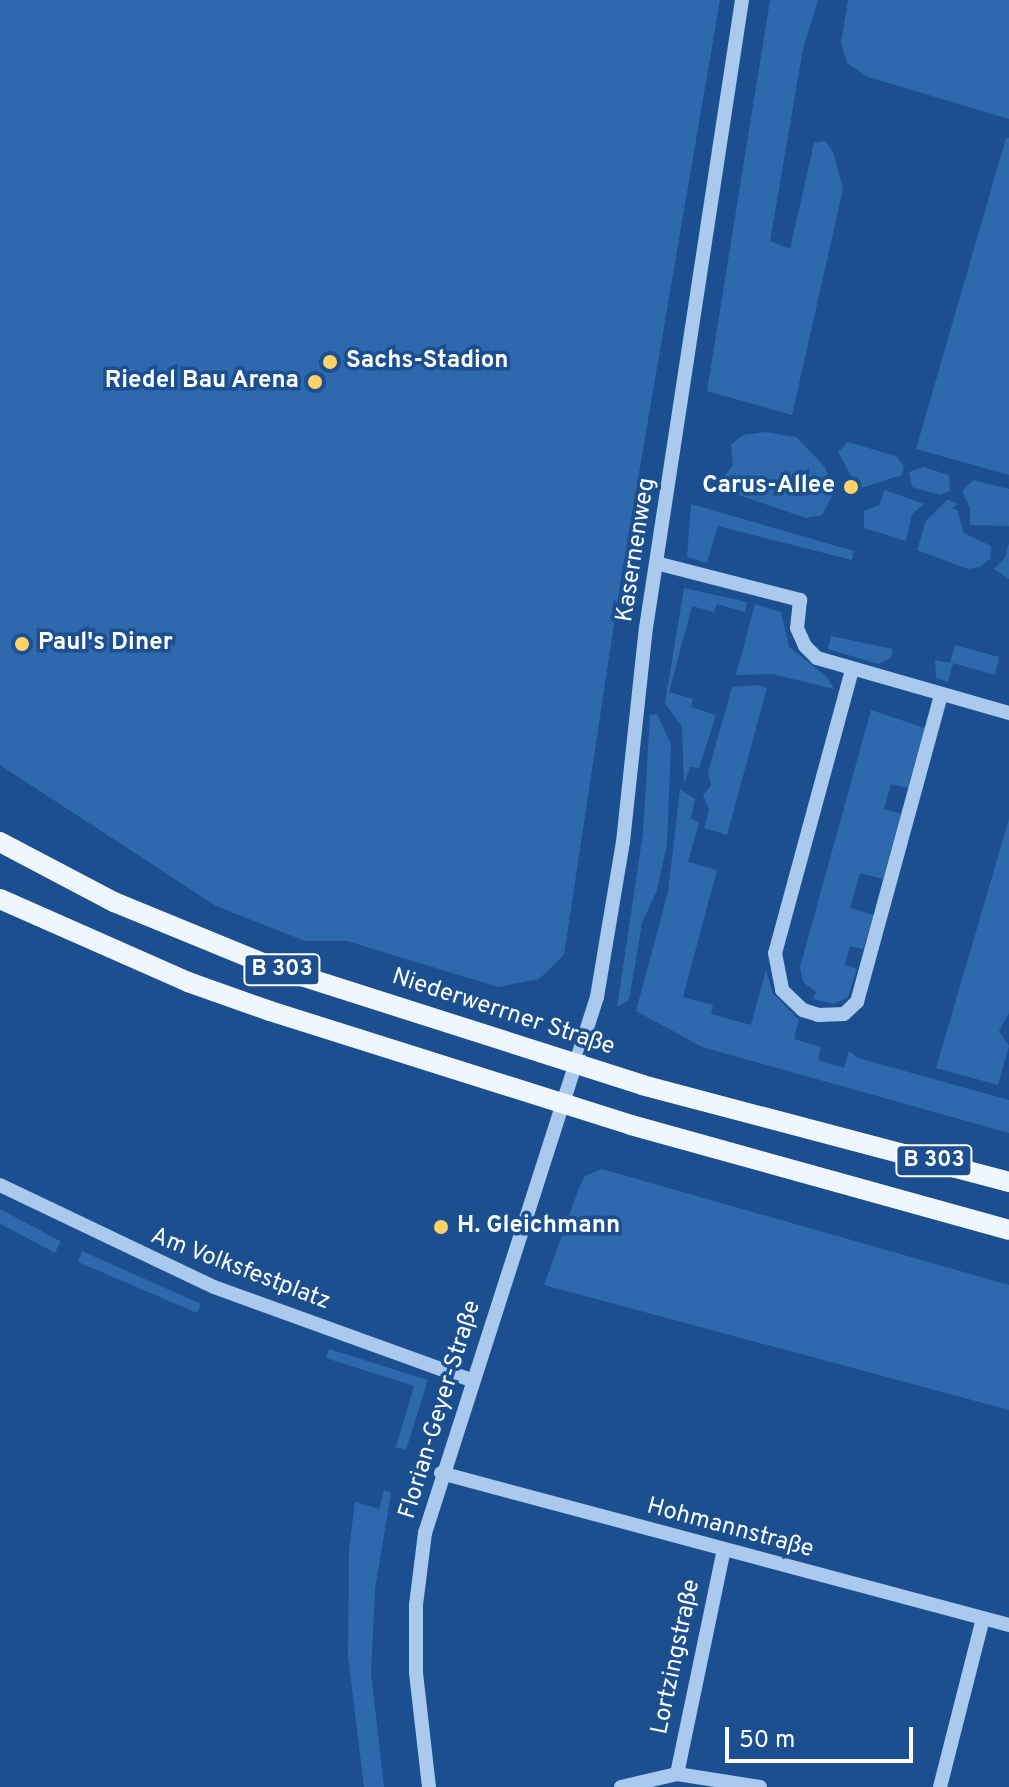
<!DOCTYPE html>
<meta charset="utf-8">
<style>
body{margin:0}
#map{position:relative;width:1009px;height:1787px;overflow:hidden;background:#1b4f8f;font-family:Overpass,sans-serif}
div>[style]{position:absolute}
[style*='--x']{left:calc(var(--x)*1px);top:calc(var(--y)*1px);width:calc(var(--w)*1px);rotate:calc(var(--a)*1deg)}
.green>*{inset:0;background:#2e69ad;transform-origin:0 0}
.minor>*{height:14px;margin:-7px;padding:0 7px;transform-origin:7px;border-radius:7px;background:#a9c9ee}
.major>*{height:20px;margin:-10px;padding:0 10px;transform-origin:10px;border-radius:10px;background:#f0f6ff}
.dots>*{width:22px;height:22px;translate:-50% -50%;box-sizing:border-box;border:4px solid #1b4f8f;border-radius:50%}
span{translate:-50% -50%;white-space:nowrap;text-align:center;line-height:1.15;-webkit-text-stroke:7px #1b4f8f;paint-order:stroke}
.shield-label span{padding:2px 6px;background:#1b4f8f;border:2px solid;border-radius:6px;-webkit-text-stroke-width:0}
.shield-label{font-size:22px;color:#fff;font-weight:700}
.poi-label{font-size:24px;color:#fff;font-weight:700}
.left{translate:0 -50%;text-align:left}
.right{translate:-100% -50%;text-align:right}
.street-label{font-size:24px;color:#fff}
.scale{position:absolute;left:725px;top:1727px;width:188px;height:36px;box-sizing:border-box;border:4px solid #fff;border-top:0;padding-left:10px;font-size:24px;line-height:28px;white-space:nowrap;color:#fff;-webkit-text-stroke:6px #1b4f8f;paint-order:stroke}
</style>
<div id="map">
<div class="green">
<div style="clip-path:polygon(0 0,720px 0,621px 578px,564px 955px,539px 979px,498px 987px,347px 941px,305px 941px,216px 906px,0 765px)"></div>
<div style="clip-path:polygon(770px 0,818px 0,803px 49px,770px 241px,790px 249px,814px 143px,825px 141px,833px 152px,843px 189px,792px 415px,707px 391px)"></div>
<div style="clip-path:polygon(848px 0,1009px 0,1009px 119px,868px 77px,847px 63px,841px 43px)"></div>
<div style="clip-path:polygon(1006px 138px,1009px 138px,1009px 475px,916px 449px)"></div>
<div style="clip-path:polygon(765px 432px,796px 437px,825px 467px,833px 494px,822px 515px,806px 518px,724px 490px,722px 479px,733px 465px,731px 445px,743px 435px)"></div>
<div style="clip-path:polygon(848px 442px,896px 456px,904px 466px,902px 475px,858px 489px,838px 452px)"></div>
<div style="clip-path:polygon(923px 467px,949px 475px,950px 491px,940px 495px,912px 487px,909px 472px)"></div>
<div style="clip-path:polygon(973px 480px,1009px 489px,1009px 526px,970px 525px,970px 508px,962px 491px)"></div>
<div style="clip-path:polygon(885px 490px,924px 504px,912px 514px,906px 541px,864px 528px,864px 511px,879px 505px)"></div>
<div style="clip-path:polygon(947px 500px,951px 501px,956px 503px,957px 505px,951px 508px,957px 510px,964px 533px,991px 546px,990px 559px,980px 567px,968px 569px,917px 550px,926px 521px)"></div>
<div style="clip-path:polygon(691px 504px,854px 551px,852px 560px,718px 526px,707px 563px,687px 557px)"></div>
<div style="clip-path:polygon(1009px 543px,1009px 579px,994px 569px,1005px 558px)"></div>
<div style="clip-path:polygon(684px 588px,747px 602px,745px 612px,717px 604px,714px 612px,692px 606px,669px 692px,693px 699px,691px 707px,716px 715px,699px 768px,690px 767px,684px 784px,682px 727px,665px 703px)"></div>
<div style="clip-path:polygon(755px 604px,781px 612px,789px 647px,827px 677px,834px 689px,772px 674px,736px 675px)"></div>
<div style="clip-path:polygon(831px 636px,893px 649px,891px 658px,878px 664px,828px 649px)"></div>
<div style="clip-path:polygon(955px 645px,999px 657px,995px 675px,953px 663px,948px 682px,936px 678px,935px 660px,950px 663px)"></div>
<div style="clip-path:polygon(757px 685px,767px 688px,727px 835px,704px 828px,709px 810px,703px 795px,711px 786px,708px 772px,732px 687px)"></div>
<div style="clip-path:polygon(871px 710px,925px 728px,908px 788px,891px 784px,884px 809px,901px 814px,883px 879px,860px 873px,850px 908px,874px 915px,863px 949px,850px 946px,845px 965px,857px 969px,848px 997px,834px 1004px,813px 999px,816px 992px,803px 982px,800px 967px)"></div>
<div style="clip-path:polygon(657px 714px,671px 744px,667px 844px,657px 890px,642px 923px,629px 1000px,617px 1007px,643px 833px,650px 715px)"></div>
<div style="clip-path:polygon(680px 789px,695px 799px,691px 818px,699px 823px,688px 862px,717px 870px,683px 997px,713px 1005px,711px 1014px,751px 1025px,766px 970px,773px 993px,799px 1020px,794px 1039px,821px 1047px,818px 1060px,844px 1068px,849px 1051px,858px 1058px,1009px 1100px,1009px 1133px,702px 1047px,636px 1011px,668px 892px)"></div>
<div style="clip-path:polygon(1009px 819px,1009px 1013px,999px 1031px,1009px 1046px,998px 1085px,936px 1068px)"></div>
<div style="clip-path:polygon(602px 1169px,1009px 1285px,1009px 1410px,544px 1285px,579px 1188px,585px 1176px)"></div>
<div style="left:0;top:1209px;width:69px;height:13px;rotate:28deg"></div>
<div style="clip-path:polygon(82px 1251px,201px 1304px,197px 1313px,78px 1262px)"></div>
<div style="clip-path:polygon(329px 1349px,428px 1380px,406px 1450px,396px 1447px,414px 1386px,326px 1358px)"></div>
<div style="clip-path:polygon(439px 1388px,443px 1406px,430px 1433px,427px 1428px)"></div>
<div style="clip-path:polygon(384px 1490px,391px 1493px,375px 1589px,371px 1673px,384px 1787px,364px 1787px,348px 1656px,349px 1550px,355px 1502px,379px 1509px)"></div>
</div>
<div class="minor">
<div style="--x:656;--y:563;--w:149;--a:14.4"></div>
<div style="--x:800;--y:600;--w:28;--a:96"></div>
<div style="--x:797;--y:628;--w:20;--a:66"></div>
<div style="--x:805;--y:646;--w:17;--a:45"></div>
<div style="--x:817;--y:658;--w:200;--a:16"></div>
<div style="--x:852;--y:670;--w:293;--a:105.2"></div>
<div style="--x:775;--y:953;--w:38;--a:79"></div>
<div style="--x:782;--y:990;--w:29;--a:44"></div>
<div style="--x:803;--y:1010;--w:16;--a:18"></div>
<div style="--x:818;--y:1015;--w:26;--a:-2"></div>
<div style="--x:844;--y:1014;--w:18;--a:-43"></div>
<div style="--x:857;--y:1002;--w:318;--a:-74.7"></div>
<div style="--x:0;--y:1185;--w:237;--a:25.5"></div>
<div style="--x:214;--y:1287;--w:273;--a:19.9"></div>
<div style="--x:441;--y:1473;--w:588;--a:14.98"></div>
<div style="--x:677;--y:1774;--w:229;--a:-78.2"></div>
<div style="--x:429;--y:1787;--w:115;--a:-96.5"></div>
<div style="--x:416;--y:1673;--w:68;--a:-90"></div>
<div style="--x:416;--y:1605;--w:73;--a:-82.9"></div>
<div style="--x:425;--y:1533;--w:563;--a:-72.21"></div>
<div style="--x:597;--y:997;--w:157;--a:-80.5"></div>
<div style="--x:623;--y:842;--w:215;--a:-83.9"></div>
<div style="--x:646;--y:628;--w:635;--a:-81.31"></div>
<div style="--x:621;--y:1787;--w:57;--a:-13.1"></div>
<div style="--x:677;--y:1774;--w:84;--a:8.9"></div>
<div style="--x:940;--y:1787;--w:174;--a:-75.7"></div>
</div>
<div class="major">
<div style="--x:0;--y:842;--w:129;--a:27.8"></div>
<div style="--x:114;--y:902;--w:169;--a:22.3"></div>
<div style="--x:270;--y:966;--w:391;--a:17.7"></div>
<div style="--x:642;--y:1085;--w:380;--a:14.8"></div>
<div style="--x:0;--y:899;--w:206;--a:23.8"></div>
<div style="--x:188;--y:982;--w:87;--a:19.5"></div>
<div style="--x:270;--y:1011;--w:379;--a:17.5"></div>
<div style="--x:631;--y:1125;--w:392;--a:15.5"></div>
</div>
<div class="dots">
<div style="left:330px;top:362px;background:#ffd166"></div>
<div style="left:315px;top:382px;background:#ffd166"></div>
<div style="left:851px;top:487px;background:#ffd166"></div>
<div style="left:22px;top:644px;background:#ffd166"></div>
<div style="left:441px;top:1227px;background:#ffd166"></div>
</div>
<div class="shield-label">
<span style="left:282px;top:970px">B 303</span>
<span style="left:934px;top:1161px">B 303</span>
</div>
<div class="poi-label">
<span class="left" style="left:346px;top:362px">Sachs-Stadion</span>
<span class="right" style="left:299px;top:382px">Riedel Bau Arena</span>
<span class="right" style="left:835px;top:487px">Carus-Allee</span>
<span class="left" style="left:38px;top:644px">Paul's Diner</span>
<span class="left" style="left:457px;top:1227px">H. Gleichmann</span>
</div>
<div class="street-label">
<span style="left:637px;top:550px;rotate:-81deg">Kasernenweg</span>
<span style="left:503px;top:1013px;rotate:18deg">Niederwerrner Straße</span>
<span style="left:240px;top:1270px;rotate:21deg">Am Volksfestplatz</span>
<span style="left:441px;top:1410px;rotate:-73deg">Florian-Geyer-Straße</span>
<span style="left:730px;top:1529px;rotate:15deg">Hohmannstraße</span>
<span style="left:677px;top:1657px;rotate:-78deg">Lortzingstraße</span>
</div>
<div class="scale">50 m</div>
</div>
